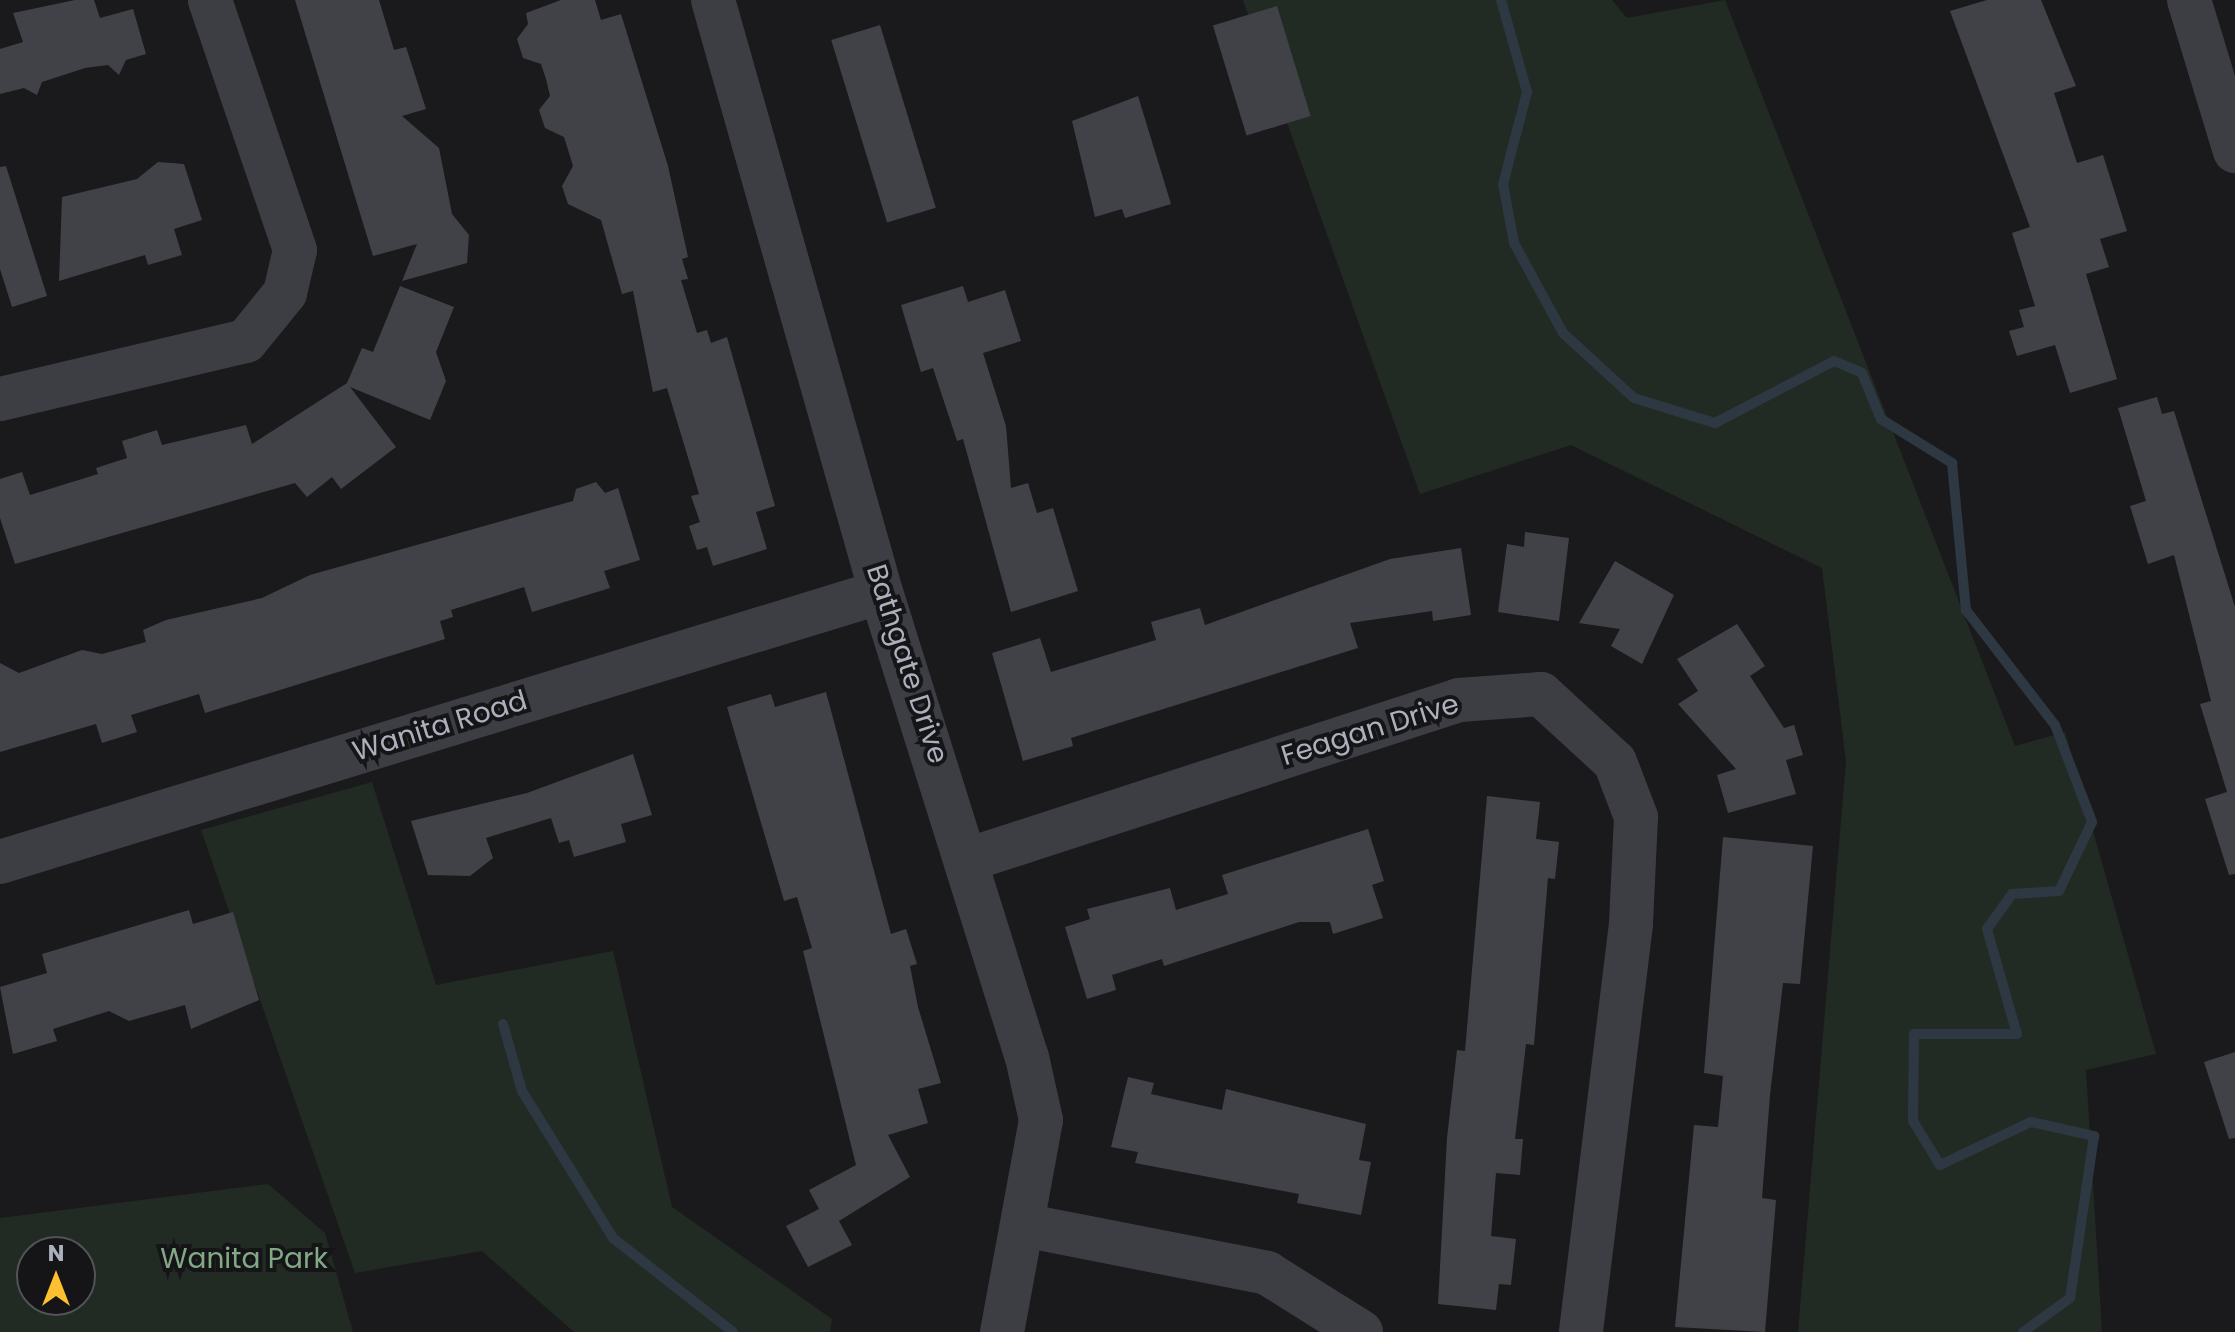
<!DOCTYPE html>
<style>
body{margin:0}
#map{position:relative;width:2235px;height:1332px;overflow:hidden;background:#1a1a1c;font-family:Poppins,sans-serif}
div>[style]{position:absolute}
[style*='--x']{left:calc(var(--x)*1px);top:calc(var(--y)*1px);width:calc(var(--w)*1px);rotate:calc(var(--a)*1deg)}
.green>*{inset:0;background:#212b23}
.stream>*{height:10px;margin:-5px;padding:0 5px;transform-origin:5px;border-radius:5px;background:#2e3842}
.building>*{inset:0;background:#414247;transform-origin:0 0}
.minor>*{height:44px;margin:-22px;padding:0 22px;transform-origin:22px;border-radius:22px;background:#3d3d44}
span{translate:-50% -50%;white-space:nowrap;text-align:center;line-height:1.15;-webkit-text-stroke:8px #151517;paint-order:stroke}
.street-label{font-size:28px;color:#acb0bd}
.park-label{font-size:28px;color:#82a886}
.north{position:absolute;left:16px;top:1236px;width:80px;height:80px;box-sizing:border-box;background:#151517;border:2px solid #515359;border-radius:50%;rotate:0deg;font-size:22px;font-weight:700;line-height:32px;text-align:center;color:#acb0bd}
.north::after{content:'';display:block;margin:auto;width:28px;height:36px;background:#fdc031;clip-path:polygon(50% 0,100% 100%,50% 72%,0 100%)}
</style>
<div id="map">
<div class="green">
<div style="clip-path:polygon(1243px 0,1612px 0,1627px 18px,1725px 0,2015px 746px,2065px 732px,2156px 1054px,2086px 1070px,2102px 1332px,1798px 1332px,1846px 761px,1822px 568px,1571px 445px,1420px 494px)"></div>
<div style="clip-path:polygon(372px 782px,436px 985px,613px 951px,672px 1207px,832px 1319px,830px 1332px,574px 1332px,482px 1251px,355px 1273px,201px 830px)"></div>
<div style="clip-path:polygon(evenodd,268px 1184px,325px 1233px,353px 1332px,0 1332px,0 1218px,268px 1184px,32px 1252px,80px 1252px,80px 1300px,32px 1300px,32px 1252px)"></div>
</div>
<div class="stream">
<div style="--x:1501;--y:0;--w:96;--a:74.2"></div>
<div style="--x:1527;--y:92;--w:95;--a:104.6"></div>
<div style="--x:1503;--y:184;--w:60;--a:79.4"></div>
<div style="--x:1514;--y:243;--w:102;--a:61.4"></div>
<div style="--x:1563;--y:333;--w:96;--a:42.5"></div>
<div style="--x:1634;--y:398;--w:85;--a:17.2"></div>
<div style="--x:1715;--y:423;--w:134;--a:-27.5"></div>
<div style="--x:1834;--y:361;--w:30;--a:23"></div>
<div style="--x:1862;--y:373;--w:50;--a:67.6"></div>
<div style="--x:1881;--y:419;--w:84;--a:31.8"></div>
<div style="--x:1952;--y:463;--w:148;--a:84.6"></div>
<div style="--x:1966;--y:610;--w:145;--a:52.3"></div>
<div style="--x:2055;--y:725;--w:104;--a:69.1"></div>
<div style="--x:2092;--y:822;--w:76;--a:115.6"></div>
<div style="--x:2059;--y:891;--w:47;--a:176.3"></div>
<div style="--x:2012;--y:894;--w:43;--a:125.5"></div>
<div style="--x:1987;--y:929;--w:109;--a:74.1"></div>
<div style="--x:2017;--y:1034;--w:103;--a:180"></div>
<div style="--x:1914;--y:1034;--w:87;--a:90.7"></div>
<div style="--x:1913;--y:1121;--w:52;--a:58.5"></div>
<div style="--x:1940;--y:1165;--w:101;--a:-25.3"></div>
<div style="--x:2031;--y:1122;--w:65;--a:12.5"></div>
<div style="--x:2094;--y:1136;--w:164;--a:98.4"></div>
<div style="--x:2070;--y:1298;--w:58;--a:144.1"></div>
<div style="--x:503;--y:1024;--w:70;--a:74.2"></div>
<div style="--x:522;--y:1091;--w:173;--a:58.2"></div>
<div style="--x:613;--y:1238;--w:152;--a:38.1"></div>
</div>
<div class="building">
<div style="clip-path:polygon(75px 0,94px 0,100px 18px,133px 9px,146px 54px,126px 60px,119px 75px,108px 65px,85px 68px,42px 82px,37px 95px,24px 88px,0 94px,0 49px,23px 42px,13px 13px)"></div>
<div style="clip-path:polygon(295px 0,379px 0,394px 50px,406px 47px,426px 109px,402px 116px,439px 148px,452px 214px,469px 235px,467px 263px,402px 281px,417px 244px,373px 256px)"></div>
<div style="clip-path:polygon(561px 0,595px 0,601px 20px,621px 14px,668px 166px,688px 257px,682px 259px,688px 279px,681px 280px,697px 333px,707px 330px,711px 343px,727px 337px,775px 506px,756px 512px,767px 549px,713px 566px,707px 547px,697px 550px,689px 526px,700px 522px,691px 496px,699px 494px,667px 388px,653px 392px,633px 291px,622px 294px,601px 220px,568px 204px,562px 186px,573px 166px,564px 137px,545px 128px,539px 110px,550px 96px,546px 79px,541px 64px,523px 58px,517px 39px,528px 24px,526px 13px)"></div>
<div style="clip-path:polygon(1987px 0,2041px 0,2076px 86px,2054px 93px,2077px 163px,2103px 155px,2127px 231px,2100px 239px,2109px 267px,2086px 274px,2117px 379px,2070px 393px,2055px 345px,2017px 356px,2009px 331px,2024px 327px,2019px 310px,2035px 306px,2012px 233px,2030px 227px,1950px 11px)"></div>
<div style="left:1277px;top:6px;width:115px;height:67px;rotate:73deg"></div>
<div style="left:880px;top:25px;width:191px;height:51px;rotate:73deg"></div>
<div style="clip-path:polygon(1138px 96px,1171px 204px,1125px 218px,1122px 209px,1095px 217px,1072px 121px)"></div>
<div style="clip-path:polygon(158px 162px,184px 164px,202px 220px,174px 229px,182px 255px,148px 265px,145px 255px,59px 281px,62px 197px,137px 179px)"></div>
<div style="clip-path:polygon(6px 166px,47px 296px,12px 307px,0 269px,0 167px)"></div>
<div style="clip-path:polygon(400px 286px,454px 307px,436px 352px,446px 381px,430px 420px,350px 387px,396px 447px,341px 489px,332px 477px,307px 497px,295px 483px,15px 564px,0 518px,0 479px,22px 472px,30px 495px,98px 474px,96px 468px,127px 458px,122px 441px,157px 430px,162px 445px,246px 425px,252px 444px,347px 383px,362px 348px,373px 352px)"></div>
<div style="clip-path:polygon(963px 286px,968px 302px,1005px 290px,1021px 341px,983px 353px,1006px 426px,1011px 488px,1028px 483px,1037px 513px,1053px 508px,1078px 591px,1011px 612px,963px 439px,957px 441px,933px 368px,921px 372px,901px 305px)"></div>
<div style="clip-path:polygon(2157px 397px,2162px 414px,2174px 411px,2235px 607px,2235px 874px,2229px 875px,2205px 799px,2227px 792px,2200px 704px,2211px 701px,2174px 555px,2148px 564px,2130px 506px,2146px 501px,2118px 408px)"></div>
<div style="clip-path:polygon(596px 482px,605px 493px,618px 488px,640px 560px,604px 571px,610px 588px,532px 612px,524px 587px,451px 610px,453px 617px,440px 621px,445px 639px,205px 713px,199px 694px,131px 715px,137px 732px,102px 743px,96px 724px,0 752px,0 663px,19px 673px,82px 650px,102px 654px,146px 642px,143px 630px,166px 620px,262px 598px,310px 575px,573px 501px,576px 489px)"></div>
<div style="clip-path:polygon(1525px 532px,1569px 538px,1559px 621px,1498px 612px,1507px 544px,1524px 547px)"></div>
<div style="clip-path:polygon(1461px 548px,1471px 615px,1433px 621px,1432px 611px,1350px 623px,1358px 648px,1071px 738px,1073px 746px,1023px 761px,992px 653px,1040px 638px,1051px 672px,1156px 640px,1151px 622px,1200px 608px,1205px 625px,1390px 559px)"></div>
<div style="clip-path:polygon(1615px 561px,1674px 595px,1642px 664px,1611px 646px,1620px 629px,1579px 623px)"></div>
<div style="clip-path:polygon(1737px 624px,1765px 666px,1750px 676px,1784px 728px,1794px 725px,1803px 755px,1786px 760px,1796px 794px,1728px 813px,1717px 775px,1736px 769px,1678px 704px,1698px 691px,1677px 659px)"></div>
<div style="clip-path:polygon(826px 692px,891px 934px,906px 929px,917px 964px,910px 966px,918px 1007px,941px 1083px,918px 1089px,928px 1123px,888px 1135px,910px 1177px,839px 1221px,852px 1245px,808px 1267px,786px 1226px,819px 1209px,809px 1190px,856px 1165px,803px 951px,812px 948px,797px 897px,784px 901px,727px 707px,771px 694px,775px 707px)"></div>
<div style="clip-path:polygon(633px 754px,652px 815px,621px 824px,626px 842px,574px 857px,569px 840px,559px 843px,551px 818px,486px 838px,493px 858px,470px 876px,428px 875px,411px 821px,527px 793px)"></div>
<div style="clip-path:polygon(1487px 796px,1540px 802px,1536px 839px,1559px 842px,1555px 879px,1548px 878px,1534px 1045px,1526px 1044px,1515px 1139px,1523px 1139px,1520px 1175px,1496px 1173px,1491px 1236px,1516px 1239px,1511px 1285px,1499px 1284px,1496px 1310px,1438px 1304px,1447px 1138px,1457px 1050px,1465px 1051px)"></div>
<div style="clip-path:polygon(1368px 829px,1384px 881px,1372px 885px,1383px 918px,1333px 934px,1330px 922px,1299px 922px,1164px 966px,1162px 959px,1112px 975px,1116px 990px,1087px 999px,1065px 927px,1090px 919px,1087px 909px,1170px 888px,1176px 910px,1228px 894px,1222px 875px)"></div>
<div style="clip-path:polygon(1723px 837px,1813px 846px,1800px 984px,1783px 983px,1770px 1095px,1762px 1198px,1776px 1200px,1765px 1332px,1675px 1327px,1694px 1125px,1718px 1127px,1723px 1076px,1704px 1073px)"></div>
<div style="clip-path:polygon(189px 910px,193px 924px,233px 912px,259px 1000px,191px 1029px,185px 1005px,129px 1021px,109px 1011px,53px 1029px,57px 1041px,13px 1054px,0 987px,47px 973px,42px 954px)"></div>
<div style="clip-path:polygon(2235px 1052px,2235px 1138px,2229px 1139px,2204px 1062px)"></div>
<div style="clip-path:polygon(1128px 1077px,1154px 1083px,1151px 1094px,1222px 1110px,1226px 1089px,1366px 1124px,1359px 1160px,1371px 1162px,1361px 1215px,1297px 1203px,1299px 1194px,1135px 1163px,1138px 1152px,1111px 1147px)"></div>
</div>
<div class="minor">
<div style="--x:713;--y:0;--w:615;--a:74.16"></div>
<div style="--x:881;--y:592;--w:487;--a:72.6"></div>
<div style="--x:1027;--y:1057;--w:65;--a:77.5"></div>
<div style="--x:1041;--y:1120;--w:216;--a:100.4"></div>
<div style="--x:2189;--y:0;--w:158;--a:73.1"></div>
<div style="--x:0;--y:399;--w:253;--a:-13.3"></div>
<div style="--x:246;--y:341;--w:62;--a:-50.9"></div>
<div style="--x:285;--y:293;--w:44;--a:-76.9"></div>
<div style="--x:295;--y:250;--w:264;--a:-108.8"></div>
<div style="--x:970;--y:859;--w:514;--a:-18.01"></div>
<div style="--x:1459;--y:700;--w:82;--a:-4.2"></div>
<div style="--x:1541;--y:694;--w:100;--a:42.6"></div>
<div style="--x:1615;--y:762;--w:59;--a:69.1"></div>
<div style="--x:1636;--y:817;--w:107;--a:92.7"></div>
<div style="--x:1631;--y:924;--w:411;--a:97"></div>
<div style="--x:0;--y:862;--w:921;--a:-17.04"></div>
<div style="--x:1023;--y:1225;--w:249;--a:11.1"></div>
<div style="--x:1267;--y:1273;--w:111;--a:32.1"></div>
</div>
<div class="street-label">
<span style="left:907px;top:664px;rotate:72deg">Bathgate Drive</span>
<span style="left:440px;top:726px;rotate:-17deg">Wanita Road</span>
<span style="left:1370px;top:730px;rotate:-17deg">Feagan Drive</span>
</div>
<div class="park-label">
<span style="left:244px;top:1259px">Wanita Park</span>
</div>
<div class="north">N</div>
</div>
